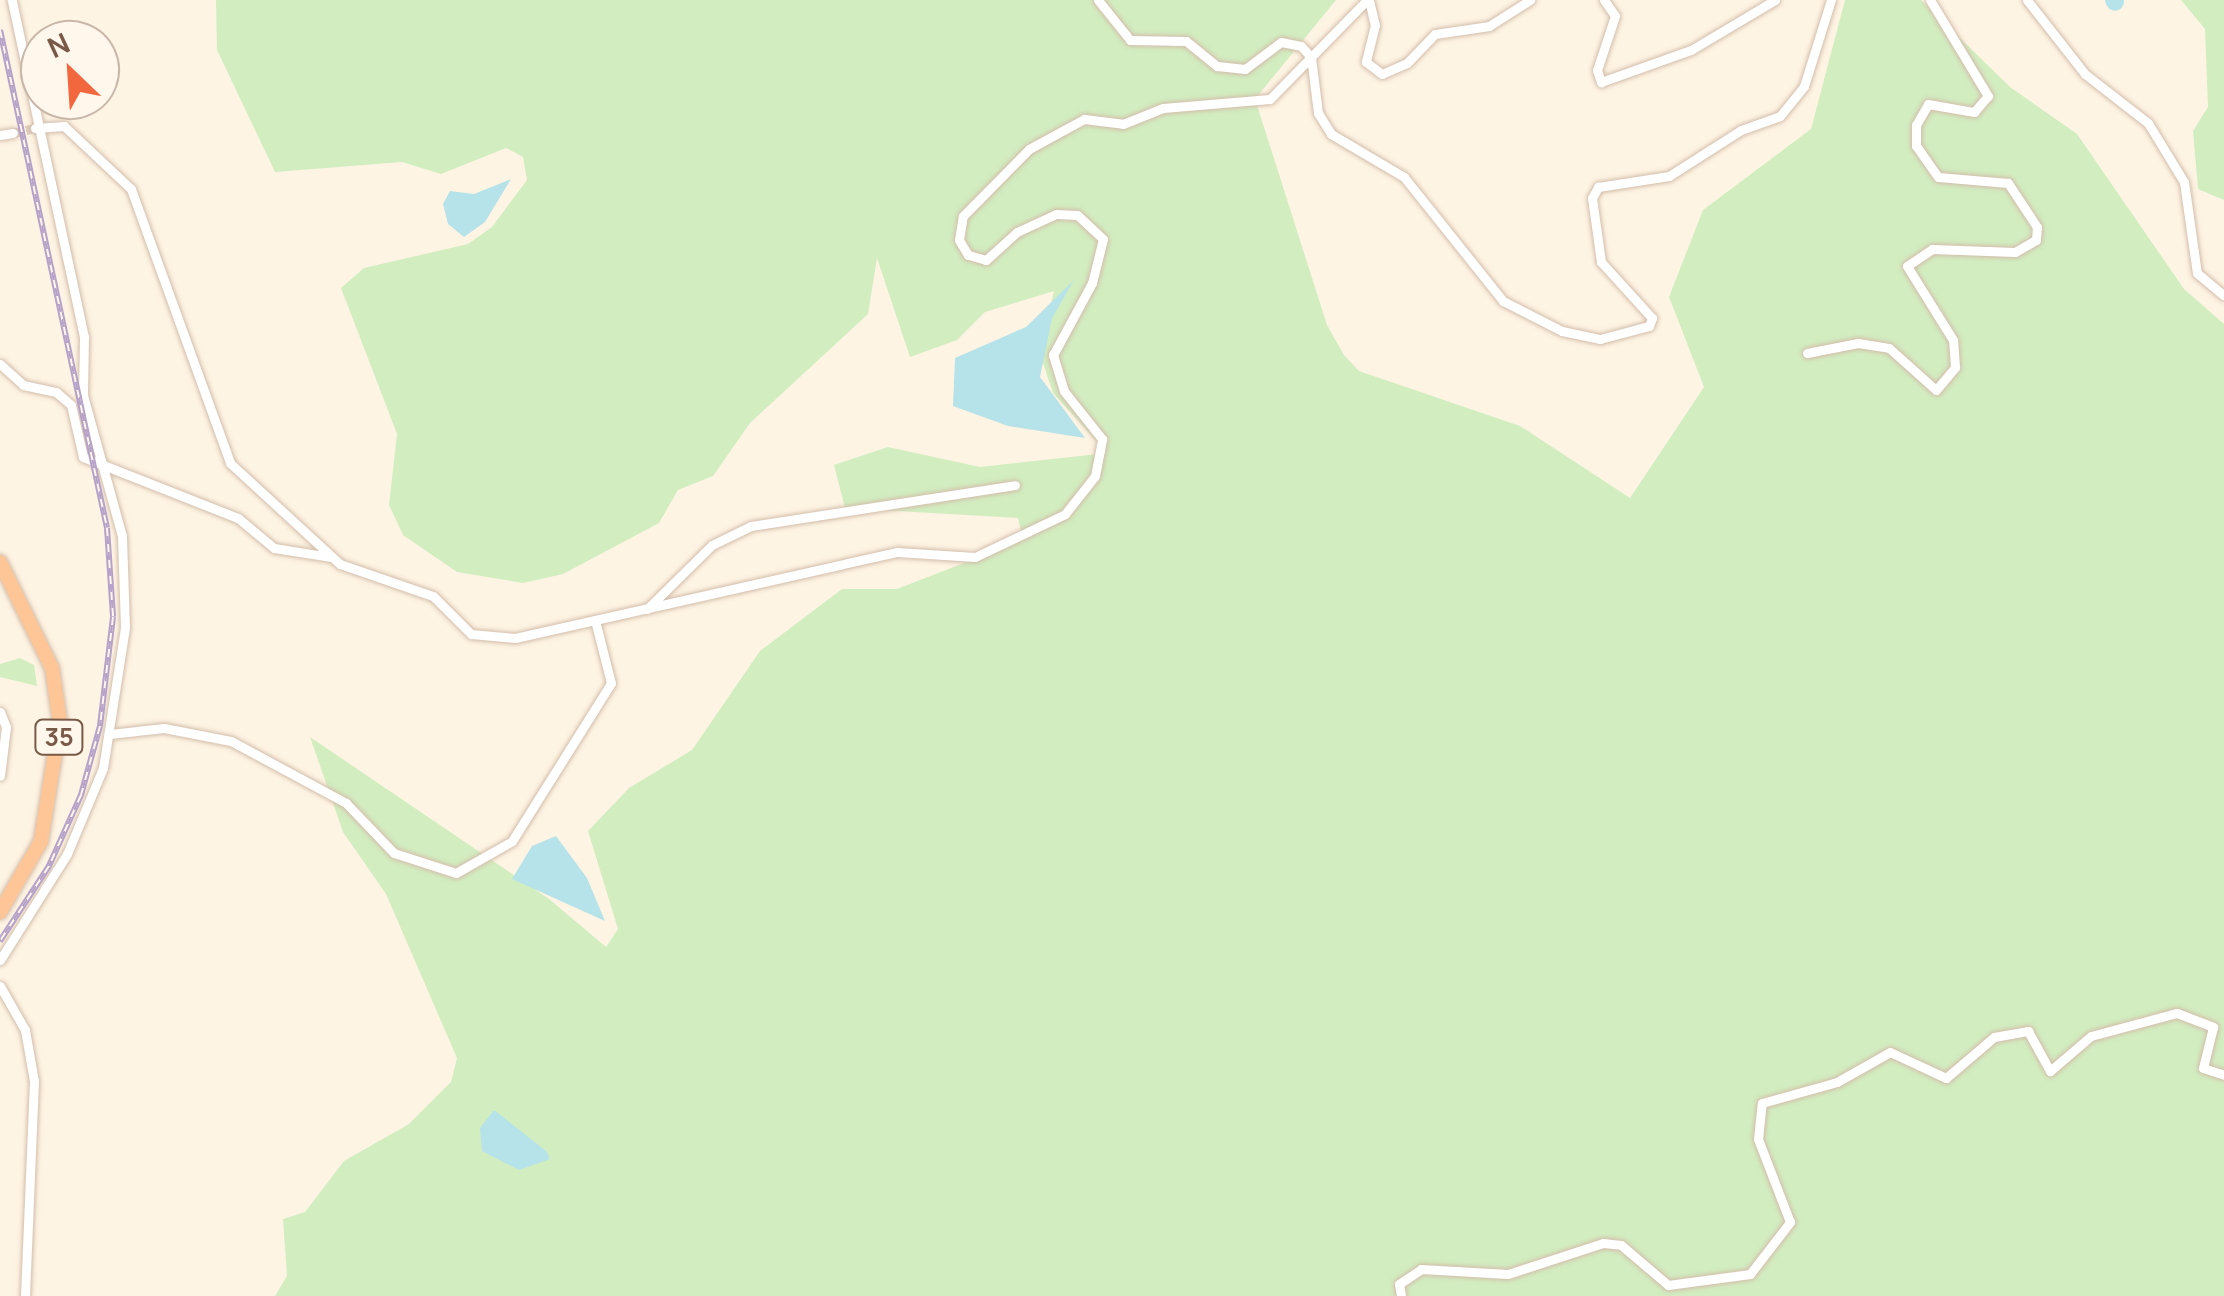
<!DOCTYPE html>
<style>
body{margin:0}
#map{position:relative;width:2224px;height:1296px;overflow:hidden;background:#fef4e3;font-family:Manrope,sans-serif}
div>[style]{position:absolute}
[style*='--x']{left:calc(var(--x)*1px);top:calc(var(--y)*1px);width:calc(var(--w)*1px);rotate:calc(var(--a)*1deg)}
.green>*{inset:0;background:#d2edc0}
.water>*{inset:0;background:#b6e2e9}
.river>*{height:18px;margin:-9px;padding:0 9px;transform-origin:9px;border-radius:9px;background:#b6e2e9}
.minor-tunnel>*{height:9px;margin-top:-4.5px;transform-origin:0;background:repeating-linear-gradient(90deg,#ddcdbc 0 9px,transparent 0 13.5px)}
.roads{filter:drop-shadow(0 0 2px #d3bdab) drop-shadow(0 0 2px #d3bdab)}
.minor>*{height:9px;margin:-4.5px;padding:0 4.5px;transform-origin:4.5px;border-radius:4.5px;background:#fff}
.trunk>*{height:14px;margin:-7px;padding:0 7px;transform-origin:7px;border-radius:7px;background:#fec697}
.rail>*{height:6px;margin-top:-3px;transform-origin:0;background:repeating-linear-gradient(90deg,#fff7eb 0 8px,#b6a1c9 0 16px);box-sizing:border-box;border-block:2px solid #b6a1c9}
span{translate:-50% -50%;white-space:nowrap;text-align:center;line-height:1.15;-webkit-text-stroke:10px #fff7eb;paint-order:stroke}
.shield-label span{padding:2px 8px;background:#fff7eb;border:2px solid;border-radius:8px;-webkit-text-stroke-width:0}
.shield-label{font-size:25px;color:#795947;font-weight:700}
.north{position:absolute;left:20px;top:20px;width:100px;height:100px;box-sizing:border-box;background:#fff7eb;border:2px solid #c9b8a9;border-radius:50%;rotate:335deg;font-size:28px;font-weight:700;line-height:40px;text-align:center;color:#795947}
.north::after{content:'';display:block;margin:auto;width:35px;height:45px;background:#f2673e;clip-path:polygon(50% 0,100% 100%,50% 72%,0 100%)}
</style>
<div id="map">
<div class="green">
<div style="clip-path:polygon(216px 0,1336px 0,1255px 99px,1327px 325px,1344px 355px,1359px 371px,1520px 426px,1630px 498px,1704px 387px,1669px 297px,1703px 210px,1811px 129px,1845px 0,1921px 0,2010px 87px,2077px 134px,2184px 289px,2224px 324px,2224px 1296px,275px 1296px,287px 1276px,283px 1219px,305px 1212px,344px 1161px,409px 1124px,451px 1082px,457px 1058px,386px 894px,343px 832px,310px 737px,549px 899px,606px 947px,618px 929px,588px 831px,629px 788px,692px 750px,760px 651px,842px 589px,897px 589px,1023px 540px,1018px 518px,845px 508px,834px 465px,888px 447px,980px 467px,1107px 453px,1053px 393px,1039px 351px,1054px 291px,985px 312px,957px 340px,910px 357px,877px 258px,868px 314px,750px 423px,713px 476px,678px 490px,659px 523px,563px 574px,523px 583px,457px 572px,403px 535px,389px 505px,397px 434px,341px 288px,364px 268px,468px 244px,492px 227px,527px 180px,523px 157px,506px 148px,441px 174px,402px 162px,275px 172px,217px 50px)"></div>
<div style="clip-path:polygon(2181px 0,2224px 0,2224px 200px,2198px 189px,2193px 131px,2208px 107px,2205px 29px)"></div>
<div style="clip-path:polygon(20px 658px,34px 665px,37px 686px,0 677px,0 664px)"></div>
</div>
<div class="water">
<div style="clip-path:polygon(511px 179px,485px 222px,464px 237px,448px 224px,443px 204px,450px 191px,474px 194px)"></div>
<div style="clip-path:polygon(1074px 280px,1052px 318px,1040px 377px,1085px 438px,1008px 426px,953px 406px,955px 358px,1026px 327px)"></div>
<div style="clip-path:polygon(556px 836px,587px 878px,605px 921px,512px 879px,532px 846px)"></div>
<div style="clip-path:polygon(494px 1110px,546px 1151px,550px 1159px,519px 1170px,482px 1151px,480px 1128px)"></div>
</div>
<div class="river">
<div style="--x:2114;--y:0;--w:2;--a:63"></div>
</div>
<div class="minor-tunnel">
<div style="--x:13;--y:133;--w:23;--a:-13"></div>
</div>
<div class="roads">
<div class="minor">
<div style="--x:1098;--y:0;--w:51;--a:51.3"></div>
<div style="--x:1130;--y:40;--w:56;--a:1"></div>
<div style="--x:1186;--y:41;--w:40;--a:39"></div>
<div style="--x:1217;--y:66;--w:28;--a:6"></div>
<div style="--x:1245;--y:69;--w:45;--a:-36.9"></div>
<div style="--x:1281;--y:42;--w:20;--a:11"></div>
<div style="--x:1301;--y:46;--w:15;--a:48"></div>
<div style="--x:1311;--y:57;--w:56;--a:82.9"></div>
<div style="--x:1318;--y:113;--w:25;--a:58"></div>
<div style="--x:1331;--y:134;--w:85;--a:30.5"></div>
<div style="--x:1404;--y:177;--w:159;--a:51.4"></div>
<div style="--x:1503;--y:301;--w:66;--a:27"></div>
<div style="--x:1562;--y:331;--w:39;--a:12"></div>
<div style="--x:1600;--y:339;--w:51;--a:-14.9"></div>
<div style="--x:1649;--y:326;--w:9;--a:-69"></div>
<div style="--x:1652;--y:318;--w:76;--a:-132.3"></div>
<div style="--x:1601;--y:262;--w:65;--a:-98"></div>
<div style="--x:1592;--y:198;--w:13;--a:-61"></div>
<div style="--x:1598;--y:187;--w:72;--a:-8.8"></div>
<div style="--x:1669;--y:176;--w:85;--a:-32.6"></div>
<div style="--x:1741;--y:130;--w:41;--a:-19.7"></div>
<div style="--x:1780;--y:116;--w:38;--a:-51"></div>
<div style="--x:1804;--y:86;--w:90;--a:-72.6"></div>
<div style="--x:1369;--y:0;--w:26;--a:77"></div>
<div style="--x:1375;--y:25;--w:38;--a:104"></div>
<div style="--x:1366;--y:62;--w:20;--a:37"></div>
<div style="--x:1382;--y:74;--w:27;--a:-24"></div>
<div style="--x:1407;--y:63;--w:40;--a:-46"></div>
<div style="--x:1435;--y:34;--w:55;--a:-8.4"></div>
<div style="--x:1489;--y:26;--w:49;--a:-32.4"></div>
<div style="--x:1604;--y:0;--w:19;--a:55"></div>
<div style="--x:1615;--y:16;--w:57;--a:108.4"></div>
<div style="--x:1597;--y:70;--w:13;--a:72"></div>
<div style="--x:1601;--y:82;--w:96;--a:-19.6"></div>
<div style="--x:1691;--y:50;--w:98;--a:-30.8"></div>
<div style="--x:2027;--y:0;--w:94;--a:51.9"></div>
<div style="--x:2085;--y:74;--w:80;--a:37.9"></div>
<div style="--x:2148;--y:123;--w:69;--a:58.6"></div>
<div style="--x:2184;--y:182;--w:92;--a:81.9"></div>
<div style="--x:2197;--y:273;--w:35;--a:40"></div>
<div style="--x:35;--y:128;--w:29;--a:-4"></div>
<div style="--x:64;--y:126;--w:92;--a:43.2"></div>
<div style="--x:131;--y:189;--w:291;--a:70.1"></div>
<div style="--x:230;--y:463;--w:149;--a:42.6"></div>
<div style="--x:340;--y:564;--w:98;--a:19"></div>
<div style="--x:433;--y:596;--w:54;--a:45"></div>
<div style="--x:471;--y:634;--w:44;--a:5.2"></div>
<div style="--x:515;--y:638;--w:392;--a:-12.7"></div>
<div style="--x:897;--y:552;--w:78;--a:3.7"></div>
<div style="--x:975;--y:557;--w:100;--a:-25.5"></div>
<div style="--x:1065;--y:514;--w:48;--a:-51.7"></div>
<div style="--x:1095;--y:476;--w:38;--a:-79"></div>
<div style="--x:1102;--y:439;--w:61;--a:-128.4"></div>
<div style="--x:1064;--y:391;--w:38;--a:-107"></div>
<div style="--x:1053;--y:355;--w:82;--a:-61.6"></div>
<div style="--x:1092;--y:283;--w:45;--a:-76"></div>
<div style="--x:1103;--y:239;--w:35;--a:-137"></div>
<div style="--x:1077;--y:215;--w:21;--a:-177"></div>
<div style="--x:1056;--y:214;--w:43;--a:155.2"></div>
<div style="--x:1017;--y:232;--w:42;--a:137.9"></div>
<div style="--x:986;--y:260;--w:19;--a:-164"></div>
<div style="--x:968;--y:255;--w:17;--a:-121"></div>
<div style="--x:959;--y:240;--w:24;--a:-81"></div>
<div style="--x:963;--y:216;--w:94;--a:-45.4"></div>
<div style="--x:1029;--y:149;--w:63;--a:-28.6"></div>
<div style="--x:1084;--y:119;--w:39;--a:7"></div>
<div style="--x:1123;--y:124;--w:43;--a:-21.8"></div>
<div style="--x:1163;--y:108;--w:107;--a:-4.8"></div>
<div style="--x:1270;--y:99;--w:139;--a:-45.6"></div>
<div style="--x:0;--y:135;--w:13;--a:-9"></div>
<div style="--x:1807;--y:353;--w:52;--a:-11.1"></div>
<div style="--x:1858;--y:343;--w:31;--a:9"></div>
<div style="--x:1889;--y:348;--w:63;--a:41.8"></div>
<div style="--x:1936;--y:390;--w:30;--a:-50"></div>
<div style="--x:1955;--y:367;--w:27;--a:-94"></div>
<div style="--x:1953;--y:340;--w:87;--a:-121.9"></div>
<div style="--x:1907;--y:266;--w:30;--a:-34"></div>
<div style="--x:1932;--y:249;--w:83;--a:2.1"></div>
<div style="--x:2015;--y:252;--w:24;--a:-30"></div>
<div style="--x:2036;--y:240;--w:13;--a:-86"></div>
<div style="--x:2037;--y:227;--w:53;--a:-123.4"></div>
<div style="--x:2008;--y:183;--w:70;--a:-175.1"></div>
<div style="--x:1938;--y:177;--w:38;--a:-125"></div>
<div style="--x:1916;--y:146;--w:21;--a:-90"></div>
<div style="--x:1916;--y:125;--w:24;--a:-60"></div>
<div style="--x:1928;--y:104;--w:47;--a:9.9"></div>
<div style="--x:1974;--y:112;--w:21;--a:-49"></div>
<div style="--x:1988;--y:96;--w:112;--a:-121.1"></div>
<div style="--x:0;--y:364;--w:31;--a:42"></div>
<div style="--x:23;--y:385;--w:34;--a:12"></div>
<div style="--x:56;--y:392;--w:20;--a:41"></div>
<div style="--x:71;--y:405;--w:53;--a:77"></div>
<div style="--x:83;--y:457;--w:167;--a:21.5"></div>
<div style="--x:238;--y:518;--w:47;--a:39.8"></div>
<div style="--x:274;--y:548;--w:58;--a:9"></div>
<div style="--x:647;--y:609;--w:91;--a:-44.6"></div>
<div style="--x:712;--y:545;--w:43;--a:-26"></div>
<div style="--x:751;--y:526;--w:267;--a:-8.8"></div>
<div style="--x:0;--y:712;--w:16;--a:68"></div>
<div style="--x:6;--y:727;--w:49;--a:97"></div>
<div style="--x:110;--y:734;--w:54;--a:-6.3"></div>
<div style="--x:164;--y:728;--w:68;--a:11"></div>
<div style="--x:231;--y:741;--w:131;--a:28.3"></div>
<div style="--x:346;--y:803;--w:69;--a:46.2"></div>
<div style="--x:394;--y:853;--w:65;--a:17.9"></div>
<div style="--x:456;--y:873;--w:64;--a:-29.7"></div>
<div style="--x:512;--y:841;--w:186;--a:-57.9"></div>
<div style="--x:611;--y:683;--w:61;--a:-104.3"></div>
<div style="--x:0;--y:960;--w:125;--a:-57.7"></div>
<div style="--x:67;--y:854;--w:93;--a:-67.3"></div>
<div style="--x:103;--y:768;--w:143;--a:-81.1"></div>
<div style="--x:125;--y:627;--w:91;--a:-91.9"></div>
<div style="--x:122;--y:536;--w:146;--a:-105.5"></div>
<div style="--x:83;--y:395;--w:58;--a:-89"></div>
<div style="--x:84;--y:337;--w:345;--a:-102.1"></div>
<div style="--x:0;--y:986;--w:51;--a:60.4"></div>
<div style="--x:25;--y:1030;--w:52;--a:80"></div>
<div style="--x:34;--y:1081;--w:215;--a:92.4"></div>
<div style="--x:1401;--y:1296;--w:12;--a:-99"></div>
<div style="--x:1399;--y:1284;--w:27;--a:-34"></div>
<div style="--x:1421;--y:1269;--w:87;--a:3.3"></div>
<div style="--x:1508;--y:1274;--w:100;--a:-18.1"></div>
<div style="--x:1603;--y:1243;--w:18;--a:6"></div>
<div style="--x:1621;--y:1245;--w:62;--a:40.4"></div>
<div style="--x:1668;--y:1285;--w:83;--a:-7.6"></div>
<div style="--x:1750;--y:1274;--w:66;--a:-52.4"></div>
<div style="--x:1790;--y:1222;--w:89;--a:-111.1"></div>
<div style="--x:1758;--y:1139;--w:36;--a:-84"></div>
<div style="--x:1762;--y:1103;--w:78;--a:-15.6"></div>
<div style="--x:1837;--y:1082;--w:61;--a:-29.5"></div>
<div style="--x:1890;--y:1052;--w:62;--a:24.9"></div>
<div style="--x:1946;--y:1078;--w:63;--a:-40.5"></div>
<div style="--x:1994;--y:1037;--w:35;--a:-10"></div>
<div style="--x:2028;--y:1031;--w:46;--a:61.2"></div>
<div style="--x:2050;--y:1071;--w:54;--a:-40.5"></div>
<div style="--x:2091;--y:1036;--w:89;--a:-15"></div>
<div style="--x:2177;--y:1013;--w:39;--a:21"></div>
<div style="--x:2213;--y:1027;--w:42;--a:103.7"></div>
<div style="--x:2203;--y:1068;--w:22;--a:18"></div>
</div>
<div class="trunk">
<div style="--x:0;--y:562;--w:118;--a:63.9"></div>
<div style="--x:52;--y:668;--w:55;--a:81.6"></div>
<div style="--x:60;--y:722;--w:121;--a:99.1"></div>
<div style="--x:41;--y:841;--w:82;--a:120"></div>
</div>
</div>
<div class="rail">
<div style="--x:0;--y:30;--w:509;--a:77.87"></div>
<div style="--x:107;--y:528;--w:89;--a:86.1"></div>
<div style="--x:113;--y:617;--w:110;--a:96.8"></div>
<div style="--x:100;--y:726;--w:72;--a:105.4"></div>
<div style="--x:81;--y:795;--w:78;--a:114.3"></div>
<div style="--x:49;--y:866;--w:90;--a:123.2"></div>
</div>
<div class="shield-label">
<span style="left:59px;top:737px">35</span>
</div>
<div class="north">N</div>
</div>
